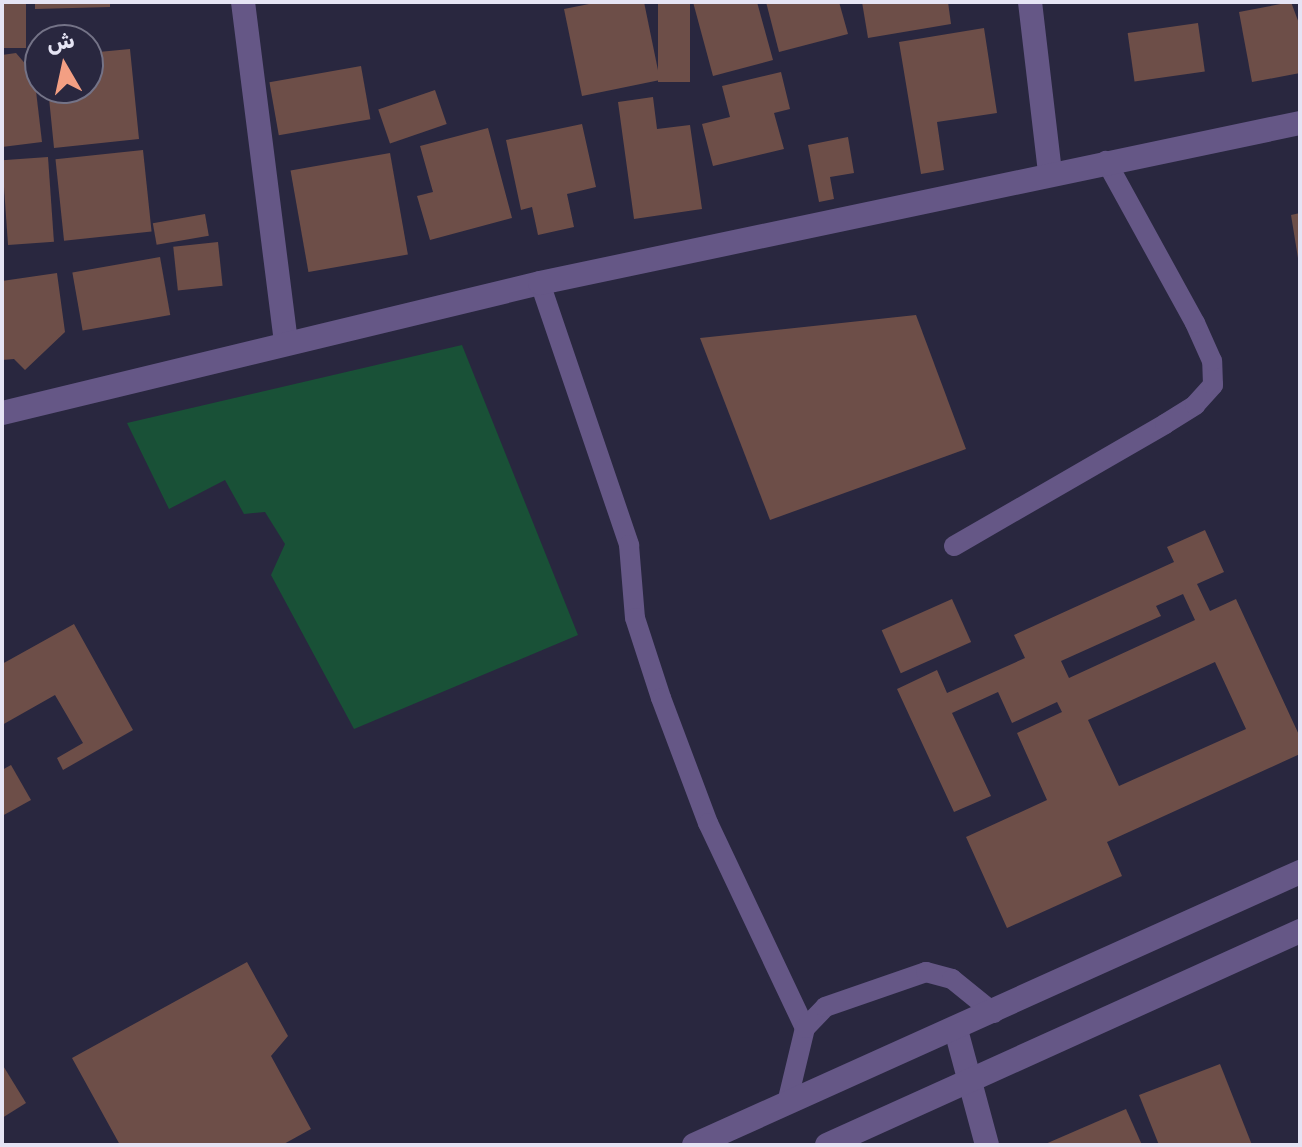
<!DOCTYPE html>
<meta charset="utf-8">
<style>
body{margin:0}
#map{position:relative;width:1302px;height:1147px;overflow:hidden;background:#29273f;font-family:Rubik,Cairo,sans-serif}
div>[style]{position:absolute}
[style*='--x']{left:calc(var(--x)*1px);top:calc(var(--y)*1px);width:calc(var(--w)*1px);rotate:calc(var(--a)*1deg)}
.green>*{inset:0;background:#195137}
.building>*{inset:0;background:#6d4e48;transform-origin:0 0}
.lane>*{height:20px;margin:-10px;padding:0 10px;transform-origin:10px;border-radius:10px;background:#655786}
.street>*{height:24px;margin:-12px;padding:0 12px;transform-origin:12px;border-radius:12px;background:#655786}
span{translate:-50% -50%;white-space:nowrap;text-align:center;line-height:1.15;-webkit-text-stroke:6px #29273f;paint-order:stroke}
.frame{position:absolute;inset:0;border:4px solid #e5e4f4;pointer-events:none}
.north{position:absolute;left:24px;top:24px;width:80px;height:80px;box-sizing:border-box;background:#29273f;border:2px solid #747387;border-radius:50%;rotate:351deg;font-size:22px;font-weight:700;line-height:32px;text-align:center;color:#e5e4f4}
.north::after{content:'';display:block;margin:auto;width:28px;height:36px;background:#f39f83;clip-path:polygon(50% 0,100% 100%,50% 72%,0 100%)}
</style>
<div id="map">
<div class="green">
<div style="clip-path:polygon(462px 345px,578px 635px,354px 729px,271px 575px,285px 544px,265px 512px,244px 514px,225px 480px,169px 509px,127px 423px)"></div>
</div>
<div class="building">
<div style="left:2px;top:2px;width:24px;height:46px"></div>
<div style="clip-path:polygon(35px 2px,110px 2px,110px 7px,35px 9px)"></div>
<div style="clip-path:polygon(599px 2px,644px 2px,660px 80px,582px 96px,564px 9px)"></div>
<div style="left:658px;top:2px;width:32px;height:80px"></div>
<div style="clip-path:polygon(693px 2px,757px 2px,773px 60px,713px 76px)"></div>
<div style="clip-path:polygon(766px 2px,839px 2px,848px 34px,779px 52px)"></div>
<div style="clip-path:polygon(862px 2px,948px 2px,951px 24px,868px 38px)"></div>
<div style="clip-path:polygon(1291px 2px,1300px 26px,1300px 73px,1252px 82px,1239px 12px)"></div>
<div style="left:1198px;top:23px;width:49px;height:71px;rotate:82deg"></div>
<div style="clip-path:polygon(984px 28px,997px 113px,937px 122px,944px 170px,921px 174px,899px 42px)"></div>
<div style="clip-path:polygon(130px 49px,139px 139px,54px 148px,48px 88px,88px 88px,88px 53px)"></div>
<div style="clip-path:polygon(16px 53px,34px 74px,42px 142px,2px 147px,2px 55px)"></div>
<div style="left:361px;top:66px;width:54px;height:93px;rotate:80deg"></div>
<div style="clip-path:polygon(781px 72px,790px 109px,774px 113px,784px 149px,713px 166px,702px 124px,730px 117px,722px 86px)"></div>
<div style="left:435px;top:90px;width:36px;height:60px;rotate:71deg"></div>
<div style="clip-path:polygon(653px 97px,657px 129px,690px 125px,702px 209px,634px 219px,618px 102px)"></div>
<div style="clip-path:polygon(582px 124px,596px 187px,567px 194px,574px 227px,538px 235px,532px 207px,521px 210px,506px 140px)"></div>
<div style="clip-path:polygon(488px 128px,512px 218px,430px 240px,417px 196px,433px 192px,420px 146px)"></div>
<div style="clip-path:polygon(848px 137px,854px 173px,830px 177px,834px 199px,819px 202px,808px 145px)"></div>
<div style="left:143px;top:150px;width:82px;height:88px;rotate:84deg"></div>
<div style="left:390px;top:153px;width:103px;height:101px;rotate:80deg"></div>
<div style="left:48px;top:157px;width:85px;height:46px;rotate:86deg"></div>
<div style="clip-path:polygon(1300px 213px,1300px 258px,1298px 258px,1291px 215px)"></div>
<div style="left:205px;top:214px;width:22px;height:53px;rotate:80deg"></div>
<div style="left:218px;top:242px;width:44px;height:45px;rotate:84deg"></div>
<div style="left:160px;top:257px;width:59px;height:89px;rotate:80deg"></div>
<div style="clip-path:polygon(57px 273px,65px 332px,25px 370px,14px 359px,2px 360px,2px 281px)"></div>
<div style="clip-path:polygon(916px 315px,966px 449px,770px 520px,700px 338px)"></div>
<div style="clip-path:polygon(evenodd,1205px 530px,1224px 572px,1197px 584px,1210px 611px,1236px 599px,1300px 737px,1300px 754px,1107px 842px,1122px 876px,1007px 928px,966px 837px,1047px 800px,1017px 733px,1062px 712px,1057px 702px,1012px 723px,998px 692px,952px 713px,991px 796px,954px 812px,897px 689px,937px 670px,947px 693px,1025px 658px,1014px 635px,1174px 562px,1167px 547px,1205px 530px,1183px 594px,1195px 620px,1069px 678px,1061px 661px,1161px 616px,1156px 606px,1183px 594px,1205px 530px,1215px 662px,1246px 729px,1119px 786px,1088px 720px,1215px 662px)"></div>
<div style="left:952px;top:599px;width:47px;height:77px;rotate:66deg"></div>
<div style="clip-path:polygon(74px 624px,133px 730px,63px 770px,57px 758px,83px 743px,55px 695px,2px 725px,2px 664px)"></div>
<div style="clip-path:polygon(11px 765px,31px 800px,2px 816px,2px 770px)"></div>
<div style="clip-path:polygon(247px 962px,288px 1036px,271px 1056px,311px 1129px,282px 1145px,120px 1145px,72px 1058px)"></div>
<div style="clip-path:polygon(2px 1064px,26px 1103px,2px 1118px)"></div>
<div style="clip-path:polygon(1220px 1064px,1252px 1145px,1159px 1145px,1139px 1095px)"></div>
<div style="clip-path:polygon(1126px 1109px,1142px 1145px,1043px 1145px)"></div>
</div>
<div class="lane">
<div style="--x:540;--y:283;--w:277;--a:71.2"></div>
<div style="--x:629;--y:545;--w:73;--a:85.3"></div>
<div style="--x:635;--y:618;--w:84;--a:72"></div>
<div style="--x:661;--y:698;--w:134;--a:69.4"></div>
<div style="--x:708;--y:823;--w:227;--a:64.7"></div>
<div style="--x:954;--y:546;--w:244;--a:-30"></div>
<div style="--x:1165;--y:424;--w:36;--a:-32"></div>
<div style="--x:1195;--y:405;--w:27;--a:-48"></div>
<div style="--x:1213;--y:385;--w:24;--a:-92"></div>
<div style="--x:1212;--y:361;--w:42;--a:-114.1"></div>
<div style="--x:1195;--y:323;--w:185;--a:-118.8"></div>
<div style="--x:787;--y:1103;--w:77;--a:-76.5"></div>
<div style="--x:805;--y:1028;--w:29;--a:-46"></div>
<div style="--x:825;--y:1007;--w:107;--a:-19.1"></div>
<div style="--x:926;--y:972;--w:27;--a:15"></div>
<div style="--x:952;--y:979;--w:54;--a:39"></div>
</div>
<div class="street">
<div style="--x:243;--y:2;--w:343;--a:82.8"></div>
<div style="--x:1030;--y:2;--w:171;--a:83.3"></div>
<div style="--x:2;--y:413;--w:553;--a:-13.58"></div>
<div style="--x:540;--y:283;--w:777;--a:-11.89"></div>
<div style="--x:956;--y:1030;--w:119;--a:74.9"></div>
<div style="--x:694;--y:1145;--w:665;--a:-24.25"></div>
<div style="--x:827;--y:1145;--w:519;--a:-24.34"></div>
</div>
<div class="frame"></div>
<div class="north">ش</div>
</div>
